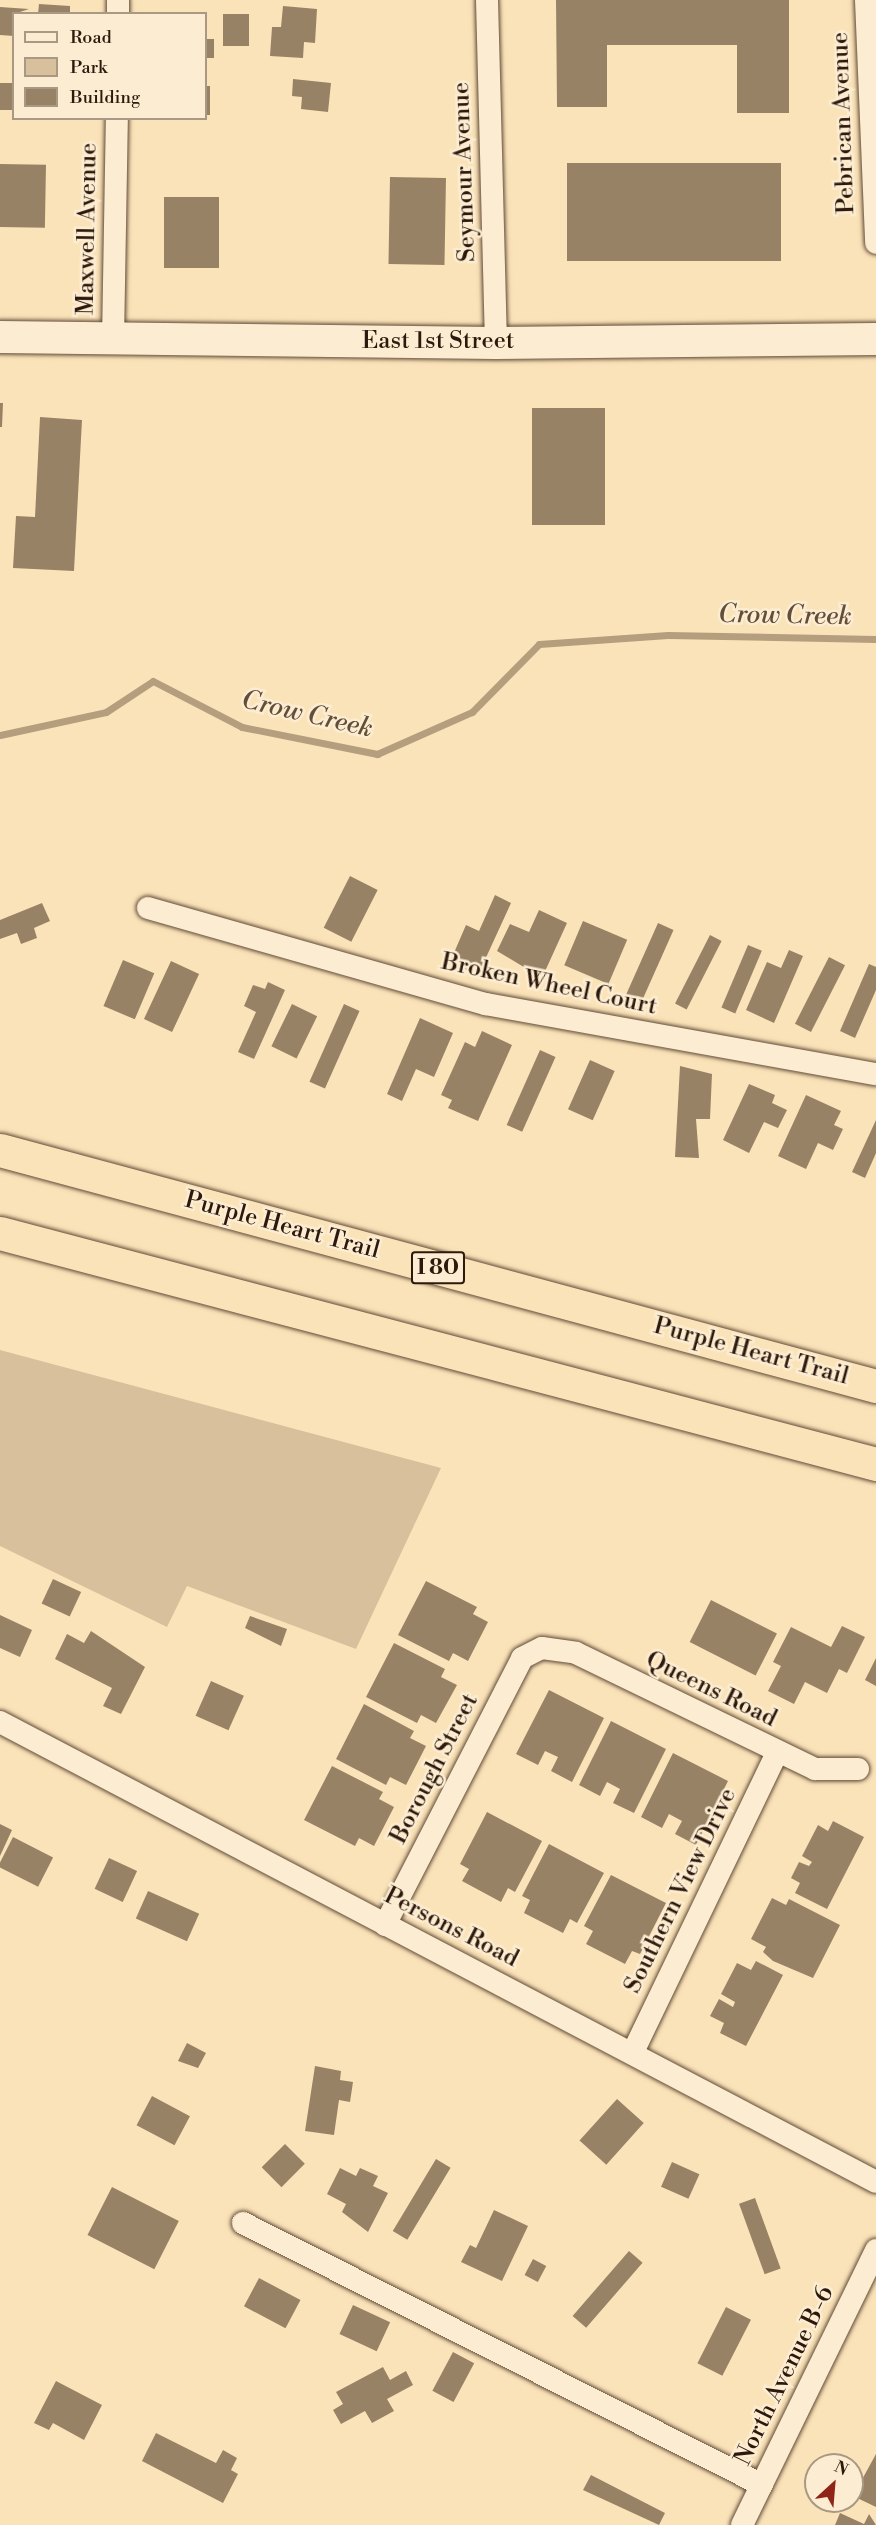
<!DOCTYPE html>
<style>
body{margin:0}
#map{position:relative;width:876px;height:2525px;overflow:hidden;background:#fbe3b9;font-family:"Libre Bodoni",serif}
div>[style]{position:absolute}
[style*='--x']{left:calc(var(--x)*1px);top:calc(var(--y)*1px);width:calc(var(--w)*1px);rotate:calc(var(--a)*1deg)}
.green>*{inset:0;background:#d8c09c}
.stream>*{height:7px;margin:-3.5px;padding:0 3.5px;transform-origin:3.5px;border-radius:3.5px;background:#b59e7e}
.building>*{inset:0;background:#988266;transform-origin:0 0}
.roads{filter:drop-shadow(0 0 2px #604b37) drop-shadow(0 0 2px #604b37)}
.street>*{height:22px;margin:-11px;padding:0 11px;transform-origin:11px;border-radius:11px;background:#fcedd2}
.secondary>*{height:32px;margin:-16px;padding:0 16px;transform-origin:16px;border-radius:16px;background:#fcedd2}
.highway>*{height:33px;margin:-16.5px;padding:0 16.5px;transform-origin:16.5px;border-radius:16.5px;background:#fbe3b9}
span{translate:-50% -50%;white-space:nowrap;text-align:center;line-height:1.15;-webkit-text-stroke:5px #fcedd2;paint-order:stroke}
.shield-label span{padding:2px 4px;background:#fcedd2;border:2px solid;border-radius:4px;-webkit-text-stroke-width:0}
.shield-label{font-size:22px;color:#2c180c;font-weight:700}
.street-label{font-size:24px;color:#2c180c}
.water-label{font-size:26px;color:#634e3a;font-style:italic}
.legend{position:absolute;left:12px;top:12px;width:195px;height:108px;box-sizing:border-box;background:#fcedd2;border:2px solid #a99883;margin:0;padding:8px 10px;list-style:none;font-size:18px;color:#2c180c}
.legend li{display:flex;align-items:center;gap:12px;height:30px}
.legend b{width:30px;border:2px solid #a99883}
.north{position:absolute;left:804px;top:2453px;width:60px;height:60px;box-sizing:border-box;background:#fcedd2;border:2px solid #a99883;border-radius:50%;rotate:26deg;font-size:16px;font-weight:700;line-height:24px;text-align:center;color:#2c180c}
.north::after{content:'';display:block;margin:auto;width:21px;height:27px;background:#8f2418;clip-path:polygon(50% 0,100% 100%,50% 72%,0 100%)}
</style>
<div id="map">
<div class="green">
<div style="clip-path:polygon(0 1350px,441px 1468px,356px 1649px,187px 1586px,167px 1627px,0 1546px)"></div>
</div>
<div class="stream">
<div style="--x:0;--y:735;--w:108;--a:-12.2"></div>
<div style="--x:106;--y:712;--w:56;--a:-33.4"></div>
<div style="--x:153;--y:681;--w:100;--a:27.3"></div>
<div style="--x:242;--y:727;--w:138;--a:11.3"></div>
<div style="--x:377;--y:754;--w:104;--a:-23.9"></div>
<div style="--x:472;--y:712;--w:95;--a:-45.4"></div>
<div style="--x:539;--y:644;--w:129;--a:-4"></div>
<div style="--x:668;--y:635;--w:208;--a:1.1"></div>
</div>
<div class="building">
<div style="clip-path:polygon(556px 0,789px 0,789px 113px,737px 113px,737px 45px,607px 45px,607px 107px,557px 107px)"></div>
<div style="clip-path:polygon(39px 4px,70px 6px,70px 14px,38px 14px)"></div>
<div style="clip-path:polygon(283px 6px,317px 9px,315px 43px,304px 42px,303px 58px,270px 56px,272px 27px,281px 27px)"></div>
<div style="clip-path:polygon(0 7px,29px 9px,14px 14px,14px 36px,0 35px)"></div>
<div style="left:223px;top:14px;width:26px;height:32px"></div>
<div style="left:206px;top:39px;width:8px;height:19px"></div>
<div style="clip-path:polygon(293px 79px,331px 83px,328px 112px,301px 109px,302px 97px,292px 96px)"></div>
<div style="left:0;top:83px;width:14px;height:27px"></div>
<div style="left:206px;top:86px;width:4px;height:29px"></div>
<div style="left:567px;top:163px;width:214px;height:98px"></div>
<div style="left:0;top:164px;width:46px;height:63px;rotate:1deg"></div>
<div style="left:390px;top:177px;width:56px;height:87px;rotate:1deg"></div>
<div style="left:164px;top:197px;width:55px;height:71px"></div>
<div style="clip-path:polygon(0 403px,3px 403px,2px 427px,0 427px)"></div>
<div style="left:532px;top:408px;width:73px;height:117px"></div>
<div style="clip-path:polygon(40px 417px,82px 420px,74px 571px,13px 568px,16px 516px,35px 517px)"></div>
<div style="left:350px;top:876px;width:31px;height:58px;rotate:27deg"></div>
<div style="clip-path:polygon(495px 895px,511px 903px,478px 975px,450px 962px,466px 925px,479px 931px)"></div>
<div style="clip-path:polygon(42px 903px,50px 921px,34px 928px,37px 938px,21px 944px,17px 933px,0 939px,0 920px)"></div>
<div style="clip-path:polygon(539px 910px,567px 923px,542px 978px,497px 951px,510px 924px,529px 932px)"></div>
<div style="left:583px;top:921px;width:48px;height:48px;rotate:23deg"></div>
<div style="left:658px;top:923px;width:17px;height:83px;rotate:24deg"></div>
<div style="left:710px;top:935px;width:13px;height:77px;rotate:27deg"></div>
<div style="left:748px;top:945px;width:15px;height:68px;rotate:23deg"></div>
<div style="clip-path:polygon(789px 950px,803px 956px,774px 1023px,746px 1010px,767px 962px,781px 968px)"></div>
<div style="left:829px;top:957px;width:18px;height:75px;rotate:27deg"></div>
<div style="left:123px;top:960px;width:34px;height:50px;rotate:23deg"></div>
<div style="left:171px;top:961px;width:31px;height:64px;rotate:25deg"></div>
<div style="clip-path:polygon(869px 964px,876px 967px,876px 990px,855px 1038px,840px 1031px)"></div>
<div style="clip-path:polygon(268px 982px,285px 990px,254px 1059px,238px 1052px,256px 1012px,244px 1006px,253px 985px,265px 989px)"></div>
<div style="left:292px;top:1004px;width:28px;height:47px;rotate:26deg"></div>
<div style="left:344px;top:1004px;width:17px;height:85px;rotate:24deg"></div>
<div style="clip-path:polygon(420px 1018px,453px 1033px,434px 1077px,416px 1069px,402px 1101px,387px 1094px)"></div>
<div style="clip-path:polygon(482px 1031px,512px 1045px,478px 1121px,448px 1108px,452px 1100px,441px 1095px,465px 1042px,475px 1047px)"></div>
<div style="left:540px;top:1050px;width:17px;height:82px;rotate:24deg"></div>
<div style="left:590px;top:1060px;width:27px;height:54px;rotate:24deg"></div>
<div style="clip-path:polygon(680px 1066px,712px 1074px,710px 1119px,696px 1119px,699px 1158px,675px 1157px)"></div>
<div style="clip-path:polygon(749px 1084px,775px 1095px,772px 1103px,787px 1110px,778px 1128px,764px 1122px,749px 1153px,723px 1140px)"></div>
<div style="clip-path:polygon(806px 1095px,841px 1111px,834px 1125px,843px 1129px,833px 1150px,818px 1143px,806px 1169px,778px 1156px)"></div>
<div style="clip-path:polygon(876px 1120px,876px 1153px,865px 1178px,852px 1172px)"></div>
<div style="left:53px;top:1579px;width:31px;height:27px;rotate:25deg"></div>
<div style="clip-path:polygon(426px 1581px,477px 1607px,473px 1614px,488px 1622px,468px 1661px,453px 1653px,449px 1661px,398px 1635px)"></div>
<div style="left:711px;top:1600px;width:74px;height:47px;rotate:27deg"></div>
<div style="clip-path:polygon(0 1615px,32px 1630px,20px 1657px,0 1648px)"></div>
<div style="clip-path:polygon(250px 1616px,287px 1629px,281px 1646px,245px 1628px)"></div>
<div style="clip-path:polygon(842px 1626px,865px 1637px,847px 1673px,839px 1669px,827px 1693px,805px 1682px,794px 1704px,768px 1691px,781px 1666px,773px 1662px,791px 1627px,831px 1647px)"></div>
<div style="clip-path:polygon(91px 1631px,145px 1667px,121px 1714px,103px 1706px,112px 1688px,55px 1659px,67px 1634px,84px 1643px)"></div>
<div style="clip-path:polygon(394px 1643px,445px 1669px,441px 1677px,457px 1685px,436px 1723px,421px 1715px,417px 1723px,366px 1697px)"></div>
<div style="clip-path:polygon(876px 1658px,876px 1686px,865px 1680px)"></div>
<div style="left:211px;top:1681px;width:36px;height:38px;rotate:24deg"></div>
<div style="clip-path:polygon(549px 1690px,604px 1718px,572px 1782px,551px 1771px,558px 1757px,545px 1751px,538px 1765px,516px 1754px)"></div>
<div style="clip-path:polygon(364px 1704px,414px 1731px,410px 1738px,426px 1746px,406px 1785px,390px 1777px,386px 1785px,336px 1759px)"></div>
<div style="clip-path:polygon(611px 1721px,666px 1749px,634px 1813px,613px 1803px,620px 1789px,607px 1782px,600px 1796px,579px 1785px)"></div>
<div style="clip-path:polygon(673px 1753px,728px 1781px,696px 1845px,675px 1834px,682px 1821px,669px 1814px,662px 1828px,641px 1817px)"></div>
<div style="clip-path:polygon(332px 1766px,383px 1792px,379px 1799px,394px 1807px,374px 1846px,359px 1838px,355px 1846px,304px 1820px)"></div>
<div style="clip-path:polygon(487px 1812px,542px 1841px,515px 1892px,508px 1888px,501px 1902px,462px 1881px,469px 1869px,460px 1864px)"></div>
<div style="clip-path:polygon(833px 1821px,864px 1837px,827px 1909px,795px 1893px,800px 1883px,791px 1878px,799px 1862px,809px 1866px,812px 1862px,802px 1856px,818px 1825px,828px 1831px)"></div>
<div style="clip-path:polygon(0 1824px,12px 1830px,0 1856px)"></div>
<div style="left:13px;top:1837px;width:45px;height:33px;rotate:27deg"></div>
<div style="clip-path:polygon(549px 1844px,604px 1873px,577px 1923px,570px 1919px,563px 1933px,524px 1913px,530px 1900px,522px 1896px)"></div>
<div style="left:109px;top:1858px;width:31px;height:34px;rotate:25deg"></div>
<div style="clip-path:polygon(611px 1875px,666px 1903px,640px 1954px,632px 1951px,625px 1964px,586px 1944px,593px 1931px,584px 1926px)"></div>
<div style="left:148px;top:1891px;width:56px;height:30px;rotate:24deg"></div>
<div style="clip-path:polygon(772px 1898px,786px 1905px,789px 1899px,840px 1925px,813px 1978px,773px 1961px,763px 1952px,766px 1947px,751px 1939px)"></div>
<div style="clip-path:polygon(756px 1961px,783px 1975px,746px 2046px,720px 2033px,724px 2023px,710px 2016px,719px 1999px,733px 2007px,735px 2002px,721px 1994px,737px 1963px,751px 1970px)"></div>
<div style="clip-path:polygon(187px 2043px,206px 2053px,198px 2068px,178px 2061px)"></div>
<div style="clip-path:polygon(315px 2066px,341px 2071px,340px 2080px,353px 2082px,350px 2102px,339px 2100px,334px 2135px,305px 2131px)"></div>
<div style="left:152px;top:2096px;width:43px;height:33px;rotate:28deg"></div>
<div style="left:617px;top:2099px;width:36px;height:56px;rotate:42deg"></div>
<div style="left:285px;top:2144px;width:28px;height:33px;rotate:45deg"></div>
<div style="left:436px;top:2159px;width:17px;height:84px;rotate:31deg"></div>
<div style="left:672px;top:2162px;width:30px;height:27px;rotate:24deg"></div>
<div style="clip-path:polygon(340px 2168px,356px 2176px,360px 2168px,378px 2176px,373px 2186px,388px 2193px,368px 2232px,342px 2212px,346px 2204px,327px 2194px)"></div>
<div style="left:112px;top:2187px;width:75px;height:54px;rotate:27deg"></div>
<div style="left:755px;top:2198px;width:75px;height:17px;rotate:70deg"></div>
<div style="clip-path:polygon(494px 2210px,528px 2226px,502px 2281px,461px 2262px,470px 2245px,476px 2248px)"></div>
<div style="left:629px;top:2251px;width:18px;height:86px;rotate:41deg"></div>
<div style="left:533px;top:2259px;width:15px;height:18px;rotate:28deg"></div>
<div style="left:259px;top:2278px;width:47px;height:32px;rotate:28deg"></div>
<div style="left:353px;top:2305px;width:41px;height:32px;rotate:25deg"></div>
<div style="left:726px;top:2307px;width:28px;height:63px;rotate:27deg"></div>
<div style="left:453px;top:2352px;width:24px;height:44px;rotate:28deg"></div>
<div style="clip-path:polygon(383px 2367px,390px 2380px,406px 2371px,413px 2385px,387px 2399px,394px 2411px,372px 2423px,365px 2411px,341px 2424px,333px 2410px,343px 2404px,336px 2392px)"></div>
<div style="clip-path:polygon(56px 2381px,102px 2405px,84px 2440px,53px 2423px,49px 2430px,34px 2423px)"></div>
<div style="clip-path:polygon(156px 2433px,216px 2463px,223px 2450px,237px 2458px,231px 2470px,238px 2474px,223px 2503px,142px 2461px)"></div>
<div style="clip-path:polygon(876px 2454px,876px 2507px,853px 2496px)"></div>
<div style="clip-path:polygon(591px 2475px,665px 2513px,659px 2525px,583px 2490px)"></div>
<div style="clip-path:polygon(840px 2513px,864px 2524px,869px 2514px,876px 2525px,835px 2525px)"></div>
</div>
<div class="roads">
<div class="street">
<div style="--x:487;--y:0;--w:343;--a:88.5"></div>
<div style="--x:866;--y:0;--w:243;--a:87.6"></div>
<div style="--x:118;--y:14;--w:14;--a:-90"></div>
<div style="--x:113;--y:340;--w:222;--a:-89"></div>
<div style="--x:148;--y:908;--w:351;--a:15.9"></div>
<div style="--x:486;--y:1004;--w:396;--a:10.2"></div>
<div style="--x:0;--y:1722;--w:989;--a:27.7"></div>
<div style="--x:385;--y:1925;--w:300;--a:-62.8"></div>
<div style="--x:522;--y:1658;--w:22;--a:-27"></div>
<div style="--x:542;--y:1648;--w:34;--a:8"></div>
<div style="--x:576;--y:1653;--w:266;--a:25.9"></div>
<div style="--x:815;--y:1769;--w:43;--a:0"></div>
<div style="--x:633;--y:2052;--w:332;--a:-64.3"></div>
<div style="--x:243;--y:2223;--w:581;--a:26.79"></div>
<div style="--x:742;--y:2525;--w:306;--a:-64"></div>
</div>
<div class="secondary">
<div style="--x:0;--y:337;--w:496;--a:0.7"></div>
<div style="--x:496;--y:343;--w:380;--a:-0.6"></div>
</div>
<div class="highway">
<div style="--x:0;--y:1150;--w:907;--a:15.08"></div>
<div style="--x:0;--y:1233;--w:906;--a:14.77"></div>
</div>
</div>
<div class="shield-label">
<span style="left:438px;top:1268px">I 80</span>
</div>
<div class="street-label">
<span style="left:844px;top:123px;rotate:-92deg">Pebrican Avenue</span>
<span style="left:465px;top:172px;rotate:-92deg">Seymour Avenue</span>
<span style="left:88px;top:229px;rotate:-89deg">Maxwell Avenue</span>
<span style="left:438px;top:342px">East 1st Street</span>
<span style="left:549px;top:985px;rotate:12deg">Broken Wheel Court</span>
<span style="left:282px;top:1226px;rotate:15deg">Purple Heart Trail</span>
<span style="left:751px;top:1352px;rotate:15deg">Purple Heart Trail</span>
<span style="left:711px;top:1690px;rotate:26deg">Queens Road</span>
<span style="left:435px;top:1769px;rotate:-63deg">Borough Street</span>
<span style="left:681px;top:1891px;rotate:-64deg">Southern View Drive</span>
<span style="left:451px;top:1928px;rotate:27deg">Persons Road</span>
<span style="left:785px;top:2376px;rotate:-64deg">North Avenue B-6</span>
</div>
<div class="water-label">
<span style="left:785px;top:616px;rotate:1deg">Crow Creek</span>
<span style="left:307px;top:715px;rotate:13deg">Crow Creek</span>
</div>
<ul class="legend">
<li><b style="height:8px;background:#fcedd2"></b>Road</li>
<li><b style="height:16px;background:#d8c09c"></b>Park</li>
<li><b style="height:16px;background:#988266"></b>Building</li>
</ul>
<div class="north">N</div>
</div>
